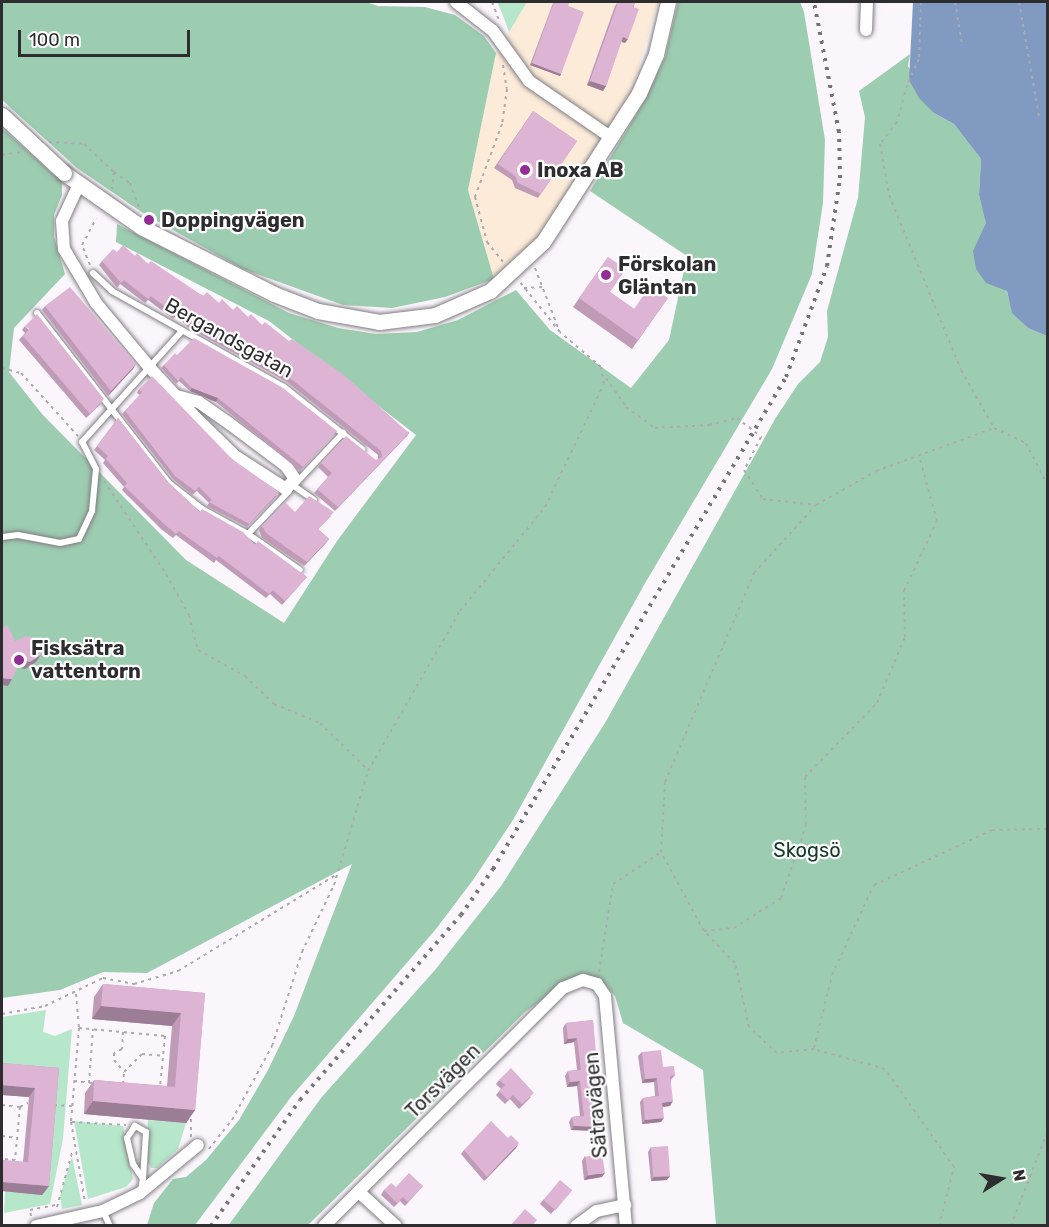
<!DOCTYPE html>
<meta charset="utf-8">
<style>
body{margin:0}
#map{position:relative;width:1049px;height:1227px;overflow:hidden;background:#faf6fc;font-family:Rubik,sans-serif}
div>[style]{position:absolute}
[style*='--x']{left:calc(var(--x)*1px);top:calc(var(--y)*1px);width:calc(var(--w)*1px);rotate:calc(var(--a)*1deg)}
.industrial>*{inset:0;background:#fbebd8}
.green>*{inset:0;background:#b6e7ca}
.forest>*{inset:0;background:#9ccdb0}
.water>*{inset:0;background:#819ac2}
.path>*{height:2px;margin-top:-1px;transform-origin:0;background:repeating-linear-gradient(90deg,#adaaae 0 3px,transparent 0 7.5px)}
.roads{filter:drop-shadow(0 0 2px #807d82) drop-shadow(0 0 2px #807d82)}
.service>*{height:6px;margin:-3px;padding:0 3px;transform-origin:3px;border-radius:3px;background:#fff}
.minor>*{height:12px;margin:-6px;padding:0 6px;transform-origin:6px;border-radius:6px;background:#fff}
.tertiary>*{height:15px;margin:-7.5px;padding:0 7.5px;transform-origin:7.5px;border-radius:7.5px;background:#fff}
.rail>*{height:4px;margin-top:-2px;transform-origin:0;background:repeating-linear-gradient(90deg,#757377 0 3px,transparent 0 9px)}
.bridges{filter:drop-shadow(0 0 2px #807d82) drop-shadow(0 0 2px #807d82)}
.tertiary-bridge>*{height:15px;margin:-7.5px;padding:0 7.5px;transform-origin:7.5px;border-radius:7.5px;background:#fff}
.wall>*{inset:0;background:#bf9bb7}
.shaded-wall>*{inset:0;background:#9b7e95;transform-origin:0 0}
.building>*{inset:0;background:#deb4d5;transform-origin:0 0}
.dots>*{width:16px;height:16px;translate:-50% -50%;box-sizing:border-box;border:3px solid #fff;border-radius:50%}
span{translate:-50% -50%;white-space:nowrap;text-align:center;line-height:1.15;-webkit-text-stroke:4.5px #fff;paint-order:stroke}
.poi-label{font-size:20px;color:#2d2c2e;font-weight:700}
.left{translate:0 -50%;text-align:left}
.street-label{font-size:20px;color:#2d2c2e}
.park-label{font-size:20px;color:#133a27}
.frame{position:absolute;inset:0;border:3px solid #2d2c2e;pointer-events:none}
.north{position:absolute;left:971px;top:1149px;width:60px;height:60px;-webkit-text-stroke:4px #fff;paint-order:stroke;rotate:79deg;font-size:16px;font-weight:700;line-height:24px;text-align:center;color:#2d2c2e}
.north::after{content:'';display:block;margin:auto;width:21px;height:27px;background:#2d2c2e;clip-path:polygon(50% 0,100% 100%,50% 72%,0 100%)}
.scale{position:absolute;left:18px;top:30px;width:172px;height:27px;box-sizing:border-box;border:3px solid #2d2c2e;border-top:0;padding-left:8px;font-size:18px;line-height:21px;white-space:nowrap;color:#2d2c2e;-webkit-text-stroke:4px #fff;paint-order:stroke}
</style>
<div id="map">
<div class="industrial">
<div style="clip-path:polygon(527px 2px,658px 2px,632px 90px,533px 245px,494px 279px,468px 190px,496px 53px)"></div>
</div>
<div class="green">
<div style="clip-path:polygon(497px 2px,527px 2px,509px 32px,502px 13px)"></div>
<div style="clip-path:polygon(46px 1010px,43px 1032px,55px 1036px,72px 1029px,63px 1139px,50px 1204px,4px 1213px,5px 1191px,43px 1194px,53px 1078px,2px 1073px,2px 1017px)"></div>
<div style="clip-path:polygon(148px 1120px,186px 1123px,178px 1149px,157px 1168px,151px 1168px,147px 1160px)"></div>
<div style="clip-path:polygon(74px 1121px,123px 1126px,133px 1179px,126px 1187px,88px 1199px)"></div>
<div style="clip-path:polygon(72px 1157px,82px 1205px,62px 1209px,60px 1196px)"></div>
</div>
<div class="forest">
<div style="clip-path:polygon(2px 2px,366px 2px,378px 6px,425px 7px,455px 15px,484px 36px,496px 53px,468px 190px,494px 279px,445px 297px,392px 308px,343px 305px,243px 269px,146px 215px,77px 168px,2px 100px)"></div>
<div style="clip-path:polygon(678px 2px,800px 2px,804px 12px,825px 140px,823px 203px,812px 274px,772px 369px,644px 585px,513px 820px,473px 880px,436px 929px,291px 1097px,195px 1225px,147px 1225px,154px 1203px,173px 1179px,186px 1177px,206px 1160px,239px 1120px,268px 1070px,294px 1016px,352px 864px,147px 973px,103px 972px,60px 990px,2px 998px,2px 128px,62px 182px,62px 195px,54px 215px,54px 237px,65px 274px,14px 328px,9px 372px,42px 414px,186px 560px,284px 623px,337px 541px,416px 435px,269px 321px,116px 242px,117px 224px,289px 313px,338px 328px,376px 334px,417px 332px,458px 320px,516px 290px,550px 330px,631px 388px,669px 340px,687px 256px,590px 191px,645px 100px,665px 57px)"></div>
<div style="clip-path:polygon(910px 54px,908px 66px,934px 113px,954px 124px,981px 159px,979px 195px,1013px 313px,1028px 328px,1047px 336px,1047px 1225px,716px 1225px,703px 1070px,623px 1023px,615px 996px,600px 979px,577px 975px,525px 1012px,308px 1225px,228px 1226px,321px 1098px,435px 970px,501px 886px,605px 723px,775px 419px,798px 384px,820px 362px,828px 337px,827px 311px,858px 198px,865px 117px,859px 91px)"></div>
</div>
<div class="water">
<div style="clip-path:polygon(913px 2px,1047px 2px,1047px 336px,1028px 328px,1012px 313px,1007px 291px,986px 283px,976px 269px,973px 251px,986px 223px,979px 195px,981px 159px,954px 124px,934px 113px,919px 98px,909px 80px)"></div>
</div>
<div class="path">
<div style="--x:492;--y:2;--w:19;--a:69"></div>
<div style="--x:921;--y:2;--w:57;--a:92"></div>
<div style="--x:919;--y:59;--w:29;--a:115"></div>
<div style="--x:907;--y:85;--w:38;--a:105"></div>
<div style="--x:897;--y:122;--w:28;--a:128"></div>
<div style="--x:880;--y:144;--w:52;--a:80"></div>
<div style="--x:889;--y:195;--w:189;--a:67.6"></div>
<div style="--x:961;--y:370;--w:67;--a:60.4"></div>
<div style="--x:994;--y:428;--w:35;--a:25"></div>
<div style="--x:1026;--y:443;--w:48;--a:62.9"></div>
<div style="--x:955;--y:2;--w:44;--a:80.8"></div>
<div style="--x:1019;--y:2;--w:117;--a:80.1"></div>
<div style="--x:503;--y:65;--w:24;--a:81"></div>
<div style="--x:507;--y:89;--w:35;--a:98"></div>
<div style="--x:502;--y:124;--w:78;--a:110.3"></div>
<div style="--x:475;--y:197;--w:47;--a:75.1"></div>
<div style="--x:487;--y:242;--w:26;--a:51"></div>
<div style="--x:49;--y:142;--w:35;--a:3"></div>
<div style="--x:84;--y:144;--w:41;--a:43"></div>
<div style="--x:114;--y:172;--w:17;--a:97"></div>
<div style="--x:2;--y:155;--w:20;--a:-9"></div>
<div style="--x:114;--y:172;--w:19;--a:35"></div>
<div style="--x:130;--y:183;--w:30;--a:70"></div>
<div style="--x:90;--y:265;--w:22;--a:-112"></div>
<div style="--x:82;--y:245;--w:30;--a:-62"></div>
<div style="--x:535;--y:268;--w:66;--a:68.8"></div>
<div style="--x:524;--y:288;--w:20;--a:-3"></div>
<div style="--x:2;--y:368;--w:20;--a:15"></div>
<div style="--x:21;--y:373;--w:85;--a:47.9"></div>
<div style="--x:606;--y:378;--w:35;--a:55"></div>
<div style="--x:626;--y:407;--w:36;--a:36"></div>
<div style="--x:655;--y:428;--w:54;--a:-3.2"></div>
<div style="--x:709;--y:425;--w:29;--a:-14"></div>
<div style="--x:737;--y:418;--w:31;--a:38"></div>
<div style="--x:761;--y:437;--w:37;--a:117"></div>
<div style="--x:744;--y:470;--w:35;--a:57"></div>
<div style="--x:763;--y:499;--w:53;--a:6.5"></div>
<div style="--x:104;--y:481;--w:112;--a:56.3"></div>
<div style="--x:166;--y:574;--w:47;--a:60.7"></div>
<div style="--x:189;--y:615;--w:36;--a:76"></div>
<div style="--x:198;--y:650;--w:54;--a:29"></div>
<div style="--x:245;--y:676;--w:40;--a:44"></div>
<div style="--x:274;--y:704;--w:50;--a:22.4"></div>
<div style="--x:320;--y:723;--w:67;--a:44.4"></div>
<div style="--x:704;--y:931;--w:30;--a:-6"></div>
<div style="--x:734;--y:928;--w:56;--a:-32.6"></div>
<div style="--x:781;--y:898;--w:77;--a:-71.1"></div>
<div style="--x:806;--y:825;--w:48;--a:-91.2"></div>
<div style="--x:805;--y:777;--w:103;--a:-45.8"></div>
<div style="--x:877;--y:703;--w:72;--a:-67"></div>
<div style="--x:905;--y:637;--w:46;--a:-91.2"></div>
<div style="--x:904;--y:591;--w:77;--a:-64.8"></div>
<div style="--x:937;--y:521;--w:64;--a:-105.3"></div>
<div style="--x:599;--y:972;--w:89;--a:-81"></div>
<div style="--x:613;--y:884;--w:58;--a:-33.7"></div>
<div style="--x:76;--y:994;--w:34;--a:85"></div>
<div style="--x:79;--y:1028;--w:94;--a:94.9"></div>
<div style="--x:71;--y:1122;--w:81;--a:80.1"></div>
<div style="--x:2;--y:1014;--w:44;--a:-10.5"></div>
<div style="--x:45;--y:1006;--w:64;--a:-25.8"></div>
<div style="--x:103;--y:978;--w:32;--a:11"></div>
<div style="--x:134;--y:984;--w:46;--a:-16.5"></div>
<div style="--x:178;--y:971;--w:185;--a:-31.3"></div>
<div style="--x:79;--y:1028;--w:86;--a:5.3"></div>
<div style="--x:165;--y:1036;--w:51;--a:95.6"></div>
<div style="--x:123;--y:1032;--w:17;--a:93"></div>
<div style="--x:122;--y:1049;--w:9;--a:153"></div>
<div style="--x:114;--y:1053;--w:7;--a:90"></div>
<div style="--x:114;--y:1060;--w:16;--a:50"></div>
<div style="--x:124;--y:1072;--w:25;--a:-45"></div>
<div style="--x:142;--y:1054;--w:21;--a:5"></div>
<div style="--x:814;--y:1048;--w:75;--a:-76.1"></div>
<div style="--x:832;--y:975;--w:99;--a:-65"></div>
<div style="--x:874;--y:885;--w:130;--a:-25"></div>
<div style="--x:992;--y:830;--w:56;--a:-1"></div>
<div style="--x:74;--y:1081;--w:19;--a:6"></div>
<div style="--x:89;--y:1083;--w:54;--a:-85.8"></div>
<div style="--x:123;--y:1084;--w:12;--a:-85"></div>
<div style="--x:2;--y:1105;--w:18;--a:6"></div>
<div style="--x:20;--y:1107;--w:53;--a:95.4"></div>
<div style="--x:15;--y:1160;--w:13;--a:-176"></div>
<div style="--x:54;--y:1105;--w:18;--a:3"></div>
<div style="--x:20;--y:1107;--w:9;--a:-27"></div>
<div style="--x:72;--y:1122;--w:54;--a:3.2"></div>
<div style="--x:2;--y:1136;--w:16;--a:7"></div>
<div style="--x:191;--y:1137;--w:21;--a:-90"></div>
<div style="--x:209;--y:1149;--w:37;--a:-52"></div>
<div style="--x:232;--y:1120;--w:84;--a:-61.6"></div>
<div style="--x:272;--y:1046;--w:99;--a:-72.3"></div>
<div style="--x:302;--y:952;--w:74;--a:-64.5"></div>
<div style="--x:334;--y:885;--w:119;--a:-73.4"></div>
<div style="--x:368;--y:771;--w:185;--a:-60.1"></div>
<div style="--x:460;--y:611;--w:134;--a:-50.7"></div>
<div style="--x:545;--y:507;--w:136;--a:-64.4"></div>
<div style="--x:604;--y:384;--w:17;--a:-100"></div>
<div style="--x:601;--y:367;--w:54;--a:-139.5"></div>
<div style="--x:560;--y:332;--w:64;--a:-128.7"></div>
<div style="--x:57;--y:1207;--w:60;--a:-74.6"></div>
<div style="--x:31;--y:1216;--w:6;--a:-99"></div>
<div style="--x:30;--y:1210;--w:26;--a:-11"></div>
<div style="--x:939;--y:1226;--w:61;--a:-75.7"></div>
<div style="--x:954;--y:1167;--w:120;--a:-125.1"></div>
<div style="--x:885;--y:1069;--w:74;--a:-164.3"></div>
<div style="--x:814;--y:1049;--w:37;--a:174"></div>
<div style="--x:777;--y:1053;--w:38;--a:-137"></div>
<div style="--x:749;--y:1027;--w:66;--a:-102.3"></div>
<div style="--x:735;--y:963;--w:45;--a:-134.1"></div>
<div style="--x:704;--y:931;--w:90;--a:-118.6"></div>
<div style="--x:661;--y:852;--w:70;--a:-86.7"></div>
<div style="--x:665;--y:782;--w:227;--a:-66.9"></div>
<div style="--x:754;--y:573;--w:92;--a:-47.6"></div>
<div style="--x:816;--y:505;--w:69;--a:-29.5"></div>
<div style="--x:876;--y:471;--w:126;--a:-20"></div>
<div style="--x:1011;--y:1226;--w:103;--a:-68.9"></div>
</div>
<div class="roads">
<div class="service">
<div style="--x:93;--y:273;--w:26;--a:43"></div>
<div style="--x:112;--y:291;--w:197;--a:29.2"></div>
<div style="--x:284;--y:387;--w:100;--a:38.5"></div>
<div style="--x:37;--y:313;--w:215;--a:52.2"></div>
<div style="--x:169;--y:483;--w:42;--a:38.2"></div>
<div style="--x:202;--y:509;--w:52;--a:28.5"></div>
<div style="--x:248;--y:534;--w:63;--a:34.7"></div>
<div style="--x:296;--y:483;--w:69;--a:-46.8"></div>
<div style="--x:291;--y:484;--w:28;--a:35"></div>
<div style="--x:248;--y:534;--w:59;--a:-46.4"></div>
<div style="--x:2;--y:537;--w:16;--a:-7"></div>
<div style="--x:18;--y:535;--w:43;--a:10.8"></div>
<div style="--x:60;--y:543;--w:19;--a:-12"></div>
<div style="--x:79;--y:539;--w:31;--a:-65"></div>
<div style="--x:92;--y:511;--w:42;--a:-84.6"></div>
<div style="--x:96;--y:469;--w:30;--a:-117"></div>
<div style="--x:82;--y:442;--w:149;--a:-48"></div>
<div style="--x:141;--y:1190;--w:11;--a:-80"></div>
<div style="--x:143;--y:1179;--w:47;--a:-86.3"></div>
<div style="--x:146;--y:1132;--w:13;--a:-151"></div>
<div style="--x:135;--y:1126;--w:14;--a:124"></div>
<div style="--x:127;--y:1138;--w:27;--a:77"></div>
<div style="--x:133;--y:1164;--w:18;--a:56"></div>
<div style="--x:103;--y:1211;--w:17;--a:65"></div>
</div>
<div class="minor">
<div style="--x:456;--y:2;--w:47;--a:38.1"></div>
<div style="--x:493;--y:31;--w:62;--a:54.2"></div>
<div style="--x:529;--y:81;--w:101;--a:34.5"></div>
<div style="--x:866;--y:30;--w:28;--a:-88"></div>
<div style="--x:79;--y:184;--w:41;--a:114.7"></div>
<div style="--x:62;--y:221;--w:28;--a:86"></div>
<div style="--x:64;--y:249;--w:63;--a:59.3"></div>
<div style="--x:96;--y:303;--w:85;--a:50.3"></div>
<div style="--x:150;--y:368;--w:67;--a:47.4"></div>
<div style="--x:195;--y:417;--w:56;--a:44.3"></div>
<div style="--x:235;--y:456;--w:61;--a:32.9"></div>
<div style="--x:286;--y:489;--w:13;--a:-48"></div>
<div style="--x:295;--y:479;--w:16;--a:-125"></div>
<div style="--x:286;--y:466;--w:70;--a:-143.1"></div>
<div style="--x:230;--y:424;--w:38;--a:-145"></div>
<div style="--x:199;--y:402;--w:24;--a:-165"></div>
<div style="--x:360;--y:1193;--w:49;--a:42.5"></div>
<div style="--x:36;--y:1226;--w:69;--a:-12.6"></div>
<div style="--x:103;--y:1211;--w:41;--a:-25.9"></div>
<div style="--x:140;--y:1193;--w:75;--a:-39.6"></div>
<div style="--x:324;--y:1226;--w:337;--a:-44.9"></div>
<div style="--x:563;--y:988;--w:22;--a:-22"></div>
<div style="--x:583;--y:980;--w:15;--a:16"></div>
<div style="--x:597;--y:984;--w:14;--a:56"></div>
<div style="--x:605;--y:996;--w:231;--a:84.8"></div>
<div style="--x:576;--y:1226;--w:26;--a:-36"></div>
<div style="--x:597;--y:1211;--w:29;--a:-12"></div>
</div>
<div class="tertiary">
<div style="--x:64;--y:173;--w:94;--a:35"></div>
<div style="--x:141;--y:227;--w:149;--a:26.7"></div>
<div style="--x:274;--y:294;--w:47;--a:21.1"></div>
<div style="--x:318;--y:311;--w:62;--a:10.2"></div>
<div style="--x:379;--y:322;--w:56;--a:-7.1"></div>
<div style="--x:435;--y:315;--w:60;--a:-23.6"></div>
<div style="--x:490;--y:291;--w:72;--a:-42.8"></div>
<div style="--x:543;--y:242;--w:177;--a:-57.2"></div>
<div style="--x:639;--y:93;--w:43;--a:-66.4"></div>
<div style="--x:656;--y:54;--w:53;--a:-77"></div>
</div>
</div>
<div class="rail">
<div style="--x:211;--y:1226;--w:154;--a:-54.8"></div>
<div style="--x:300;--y:1100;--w:245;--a:-49"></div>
<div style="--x:461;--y:915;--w:56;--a:-55.2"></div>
<div style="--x:493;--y:869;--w:573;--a:-59.22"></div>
<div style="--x:786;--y:377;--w:118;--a:-69.7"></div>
<div style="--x:827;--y:266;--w:89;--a:-81.6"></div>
<div style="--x:840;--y:178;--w:46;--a:-91.2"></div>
<div style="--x:839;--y:132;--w:132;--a:-100.9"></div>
</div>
<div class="bridges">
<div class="tertiary-bridge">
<div style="--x:2;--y:115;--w:85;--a:43.1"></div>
</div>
</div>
<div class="wall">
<div style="clip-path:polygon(550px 2px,569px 2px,568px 6px,561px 74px,560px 76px,530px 65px,553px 3px)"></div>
<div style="clip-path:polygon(618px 2px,635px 2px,625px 43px,621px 42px,606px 86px,603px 91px,587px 85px,615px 6px)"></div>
<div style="clip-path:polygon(533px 111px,577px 141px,538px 198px,515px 188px,512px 180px,494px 168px)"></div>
<div style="clip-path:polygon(117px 252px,135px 256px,203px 296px,248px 317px,262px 325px,409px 433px,406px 437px,335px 511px,314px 493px,328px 477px,318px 467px,321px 463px,376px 460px,378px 459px,378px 455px,287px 382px,189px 328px,176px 316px,173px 319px,148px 300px,145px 303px,120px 284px,117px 288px,99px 265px,102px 261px)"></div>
<div style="clip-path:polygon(608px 257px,610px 292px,634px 309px,668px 298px,632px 349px,573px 307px)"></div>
<div style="clip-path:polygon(45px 306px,136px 364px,108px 396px,42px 310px)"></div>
<div style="clip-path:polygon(25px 326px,101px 404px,86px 418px,19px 340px,25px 333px,22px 330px)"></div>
<div style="clip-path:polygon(177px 355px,337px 431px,300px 471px,216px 402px,190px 391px,179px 381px,176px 384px,161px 368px,164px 365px)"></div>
<div style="clip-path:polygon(139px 389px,232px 459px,277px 496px,247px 527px,207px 506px,209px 503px,197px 491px,192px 495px,173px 479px,122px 414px,140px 395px,137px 393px)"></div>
<div style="clip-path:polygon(118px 418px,168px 482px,200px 512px,307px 577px,282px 605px,270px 594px,266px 598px,216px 560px,214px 563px,176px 535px,173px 538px,161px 529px,122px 490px,124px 487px,103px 463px,105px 460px,94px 450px)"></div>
<div style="clip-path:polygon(295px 512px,331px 516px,318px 529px,329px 539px,304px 566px,262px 538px,259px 530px,262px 526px)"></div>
<div style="clip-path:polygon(103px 984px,205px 993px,195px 1110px,186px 1123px,84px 1114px,85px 1093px,94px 1080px,167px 1086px,172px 1026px,92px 1019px,94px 997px)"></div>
<div style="clip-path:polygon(593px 1020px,600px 1131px,571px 1130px,569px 1122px,572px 1117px,580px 1116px,577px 1086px,567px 1087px,565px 1076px,568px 1071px,577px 1070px,574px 1042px,564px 1044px,563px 1028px,566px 1023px)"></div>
<div style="clip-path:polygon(642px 1052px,675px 1075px,671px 1080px,670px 1106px,663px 1107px,661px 1122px,642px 1124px,640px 1102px,643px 1098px,655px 1096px,654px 1082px,642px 1083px,638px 1056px)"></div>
<div style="clip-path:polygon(2px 1063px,59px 1068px,49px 1186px,42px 1195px,2px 1191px,2px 1160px,23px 1162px,29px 1097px,2px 1095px)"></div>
<div style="clip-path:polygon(499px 1080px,531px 1097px,519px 1109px,510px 1099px,505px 1104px,496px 1095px,501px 1089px,496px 1084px)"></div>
<div style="clip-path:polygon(651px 1147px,667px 1180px,651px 1181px,648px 1152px)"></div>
<div style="clip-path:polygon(516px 1148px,484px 1181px,461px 1154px,464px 1150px)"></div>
<div style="clip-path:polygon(585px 1156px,602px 1177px,584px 1180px,582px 1161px)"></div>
<div style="clip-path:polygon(423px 1186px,405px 1206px,400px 1201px,394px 1207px,381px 1195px,384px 1190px,396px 1187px)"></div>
<div style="clip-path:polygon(572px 1190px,551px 1214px,540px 1204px,543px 1200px)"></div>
</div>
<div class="shaded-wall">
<div style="clip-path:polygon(623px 37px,628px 39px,625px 43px,620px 41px)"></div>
<div style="clip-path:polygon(532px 63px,561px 74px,560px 76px,530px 65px)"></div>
<div style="clip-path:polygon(590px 81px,606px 86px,603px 91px,587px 85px)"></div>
<div style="clip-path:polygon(136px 364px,133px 369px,108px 396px,111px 391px)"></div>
<div style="clip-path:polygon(192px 388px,218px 398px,216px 402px,190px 391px)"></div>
<div style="left:409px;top:433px;width:5px;height:103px;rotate:127deg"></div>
<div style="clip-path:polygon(329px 539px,326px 543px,304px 566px,307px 562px)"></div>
<div style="clip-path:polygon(41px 655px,36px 662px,25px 669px,16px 667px,21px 660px)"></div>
<div style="clip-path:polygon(2px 678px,12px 679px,8px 686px,2px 685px)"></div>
<div style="clip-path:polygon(101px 1006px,181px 1013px,172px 1026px,92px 1019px)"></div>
<div style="clip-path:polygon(577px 1038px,574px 1042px,564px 1044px,568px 1039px)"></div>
<div style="clip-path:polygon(657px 1078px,654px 1082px,642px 1083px,645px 1079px)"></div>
<div style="clip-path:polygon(580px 1081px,577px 1086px,567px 1087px,570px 1082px)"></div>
<div style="clip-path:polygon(2px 1085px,35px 1088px,29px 1097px,2px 1095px)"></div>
<div style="clip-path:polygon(93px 1101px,195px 1110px,186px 1123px,84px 1114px)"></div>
<div style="clip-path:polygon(673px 1101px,670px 1106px,659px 1107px,662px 1103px)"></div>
<div style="clip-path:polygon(664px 1118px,661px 1122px,642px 1124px,645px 1120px)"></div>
<div style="clip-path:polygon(574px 1126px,603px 1127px,600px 1131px,571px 1130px)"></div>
<div style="clip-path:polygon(519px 1143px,516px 1148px,484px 1181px,487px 1177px)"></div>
<div style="clip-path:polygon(605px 1173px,602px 1177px,584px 1180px,588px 1175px)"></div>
<div style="clip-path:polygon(670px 1176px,667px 1180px,651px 1181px,654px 1177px)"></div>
<div style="clip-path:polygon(2px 1182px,49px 1186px,42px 1195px,2px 1191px)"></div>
</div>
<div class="building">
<div style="clip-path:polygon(554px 2px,569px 2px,568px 6px,584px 12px,561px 74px,532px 63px)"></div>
<div style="clip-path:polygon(618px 2px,635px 2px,633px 7px,639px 9px,628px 39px,623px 37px,606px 86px,590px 81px)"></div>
<div style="clip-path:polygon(533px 111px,577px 141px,541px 194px,518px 183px,515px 176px,498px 164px)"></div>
<div style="clip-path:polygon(123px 245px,135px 256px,137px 253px,148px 264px,151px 261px,203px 296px,207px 292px,219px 303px,222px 299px,233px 310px,237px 306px,248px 317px,251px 314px,262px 325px,265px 322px,289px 341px,292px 339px,344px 375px,409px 433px,338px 507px,317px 489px,332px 473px,321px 463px,346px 436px,376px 460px,382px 457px,381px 451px,290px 378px,192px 323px,179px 311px,176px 315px,151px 296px,148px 299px,124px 280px,121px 283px,102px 261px,113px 249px,117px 252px)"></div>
<div style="clip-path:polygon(608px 257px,626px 269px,610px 292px,634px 309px,650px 286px,668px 298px,638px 340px,579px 298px)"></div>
<div style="clip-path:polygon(70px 287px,136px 364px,111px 391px,45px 306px)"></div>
<div style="clip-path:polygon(37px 314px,104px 399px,90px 414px,23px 336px,29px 329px,25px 326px)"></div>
<div style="clip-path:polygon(194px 338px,283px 388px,337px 431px,303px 467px,218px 398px,192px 388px,181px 377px,178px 381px,164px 365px,175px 353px,177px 355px)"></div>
<div style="clip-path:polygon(152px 376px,232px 459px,279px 492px,249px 524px,209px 502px,212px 500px,199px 487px,195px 491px,175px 476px,125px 411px,142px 392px,139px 389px)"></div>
<div style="clip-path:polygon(118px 418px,168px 482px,200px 512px,202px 509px,243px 532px,255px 545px,258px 541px,307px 577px,285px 601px,273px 590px,269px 594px,219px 556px,217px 558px,179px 531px,176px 534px,164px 524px,124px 486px,127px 483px,106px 459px,108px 456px,97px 446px)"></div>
<div style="clip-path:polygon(309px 496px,334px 512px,318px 529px,329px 539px,307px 562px,266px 533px,262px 526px,285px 502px,295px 512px)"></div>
<div style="clip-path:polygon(8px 626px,15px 641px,27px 636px,39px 640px,41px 655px,30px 662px,21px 660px,12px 679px,2px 678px,2px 627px)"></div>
<div style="clip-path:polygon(103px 984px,205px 993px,195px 1110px,93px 1101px,94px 1080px,175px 1087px,181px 1013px,101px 1006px)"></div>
<div style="clip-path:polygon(593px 1020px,603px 1127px,574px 1126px,572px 1117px,584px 1116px,580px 1081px,570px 1082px,568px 1071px,581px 1070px,577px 1038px,568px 1039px,566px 1023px)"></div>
<div style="clip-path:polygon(661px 1050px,663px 1067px,674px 1066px,675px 1075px,670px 1076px,673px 1101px,662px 1103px,664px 1118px,645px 1120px,643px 1098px,659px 1096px,657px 1078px,645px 1079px,642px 1052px)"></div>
<div style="clip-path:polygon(2px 1063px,59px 1068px,49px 1186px,2px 1182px,2px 1160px,28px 1162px,35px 1088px,2px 1085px)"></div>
<div style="clip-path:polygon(511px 1068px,534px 1093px,522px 1104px,513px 1095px,508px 1100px,499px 1091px,505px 1085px,499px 1080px)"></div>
<div style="clip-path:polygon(491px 1121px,508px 1138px,511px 1135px,519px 1143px,487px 1177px,464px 1150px)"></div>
<div style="left:668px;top:1146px;width:30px;height:17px;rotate:86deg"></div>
<div style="left:602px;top:1154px;width:19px;height:17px;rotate:81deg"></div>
<div style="clip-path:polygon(409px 1173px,423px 1186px,408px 1202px,403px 1197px,397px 1203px,384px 1190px,391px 1183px,396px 1187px)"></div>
<div style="left:560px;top:1180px;width:16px;height:26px;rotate:40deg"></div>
<div style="clip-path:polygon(525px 1209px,537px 1220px,532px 1226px,510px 1226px)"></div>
</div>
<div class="dots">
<div style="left:525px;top:170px;background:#912d94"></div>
<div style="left:149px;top:220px;background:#912d94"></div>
<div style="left:606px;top:275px;background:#912d94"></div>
<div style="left:19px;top:660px;background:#912d94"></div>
</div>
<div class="poi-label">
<span class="left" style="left:537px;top:170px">Inoxa AB</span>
<span class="left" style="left:161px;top:220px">Doppingvägen</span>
<span class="left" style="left:618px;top:276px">Förskolan<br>Gläntan</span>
<span class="left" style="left:31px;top:660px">Fisksätra<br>vattentorn</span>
</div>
<div class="street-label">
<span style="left:229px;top:338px;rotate:29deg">Bergandsgatan</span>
<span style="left:443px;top:1081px;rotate:-45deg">Torsvägen</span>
<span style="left:596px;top:1105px;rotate:-95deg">Sätravägen</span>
</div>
<div class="park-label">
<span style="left:807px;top:850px">Skogsö</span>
</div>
<div class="frame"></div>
<div class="north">N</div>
<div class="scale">100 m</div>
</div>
